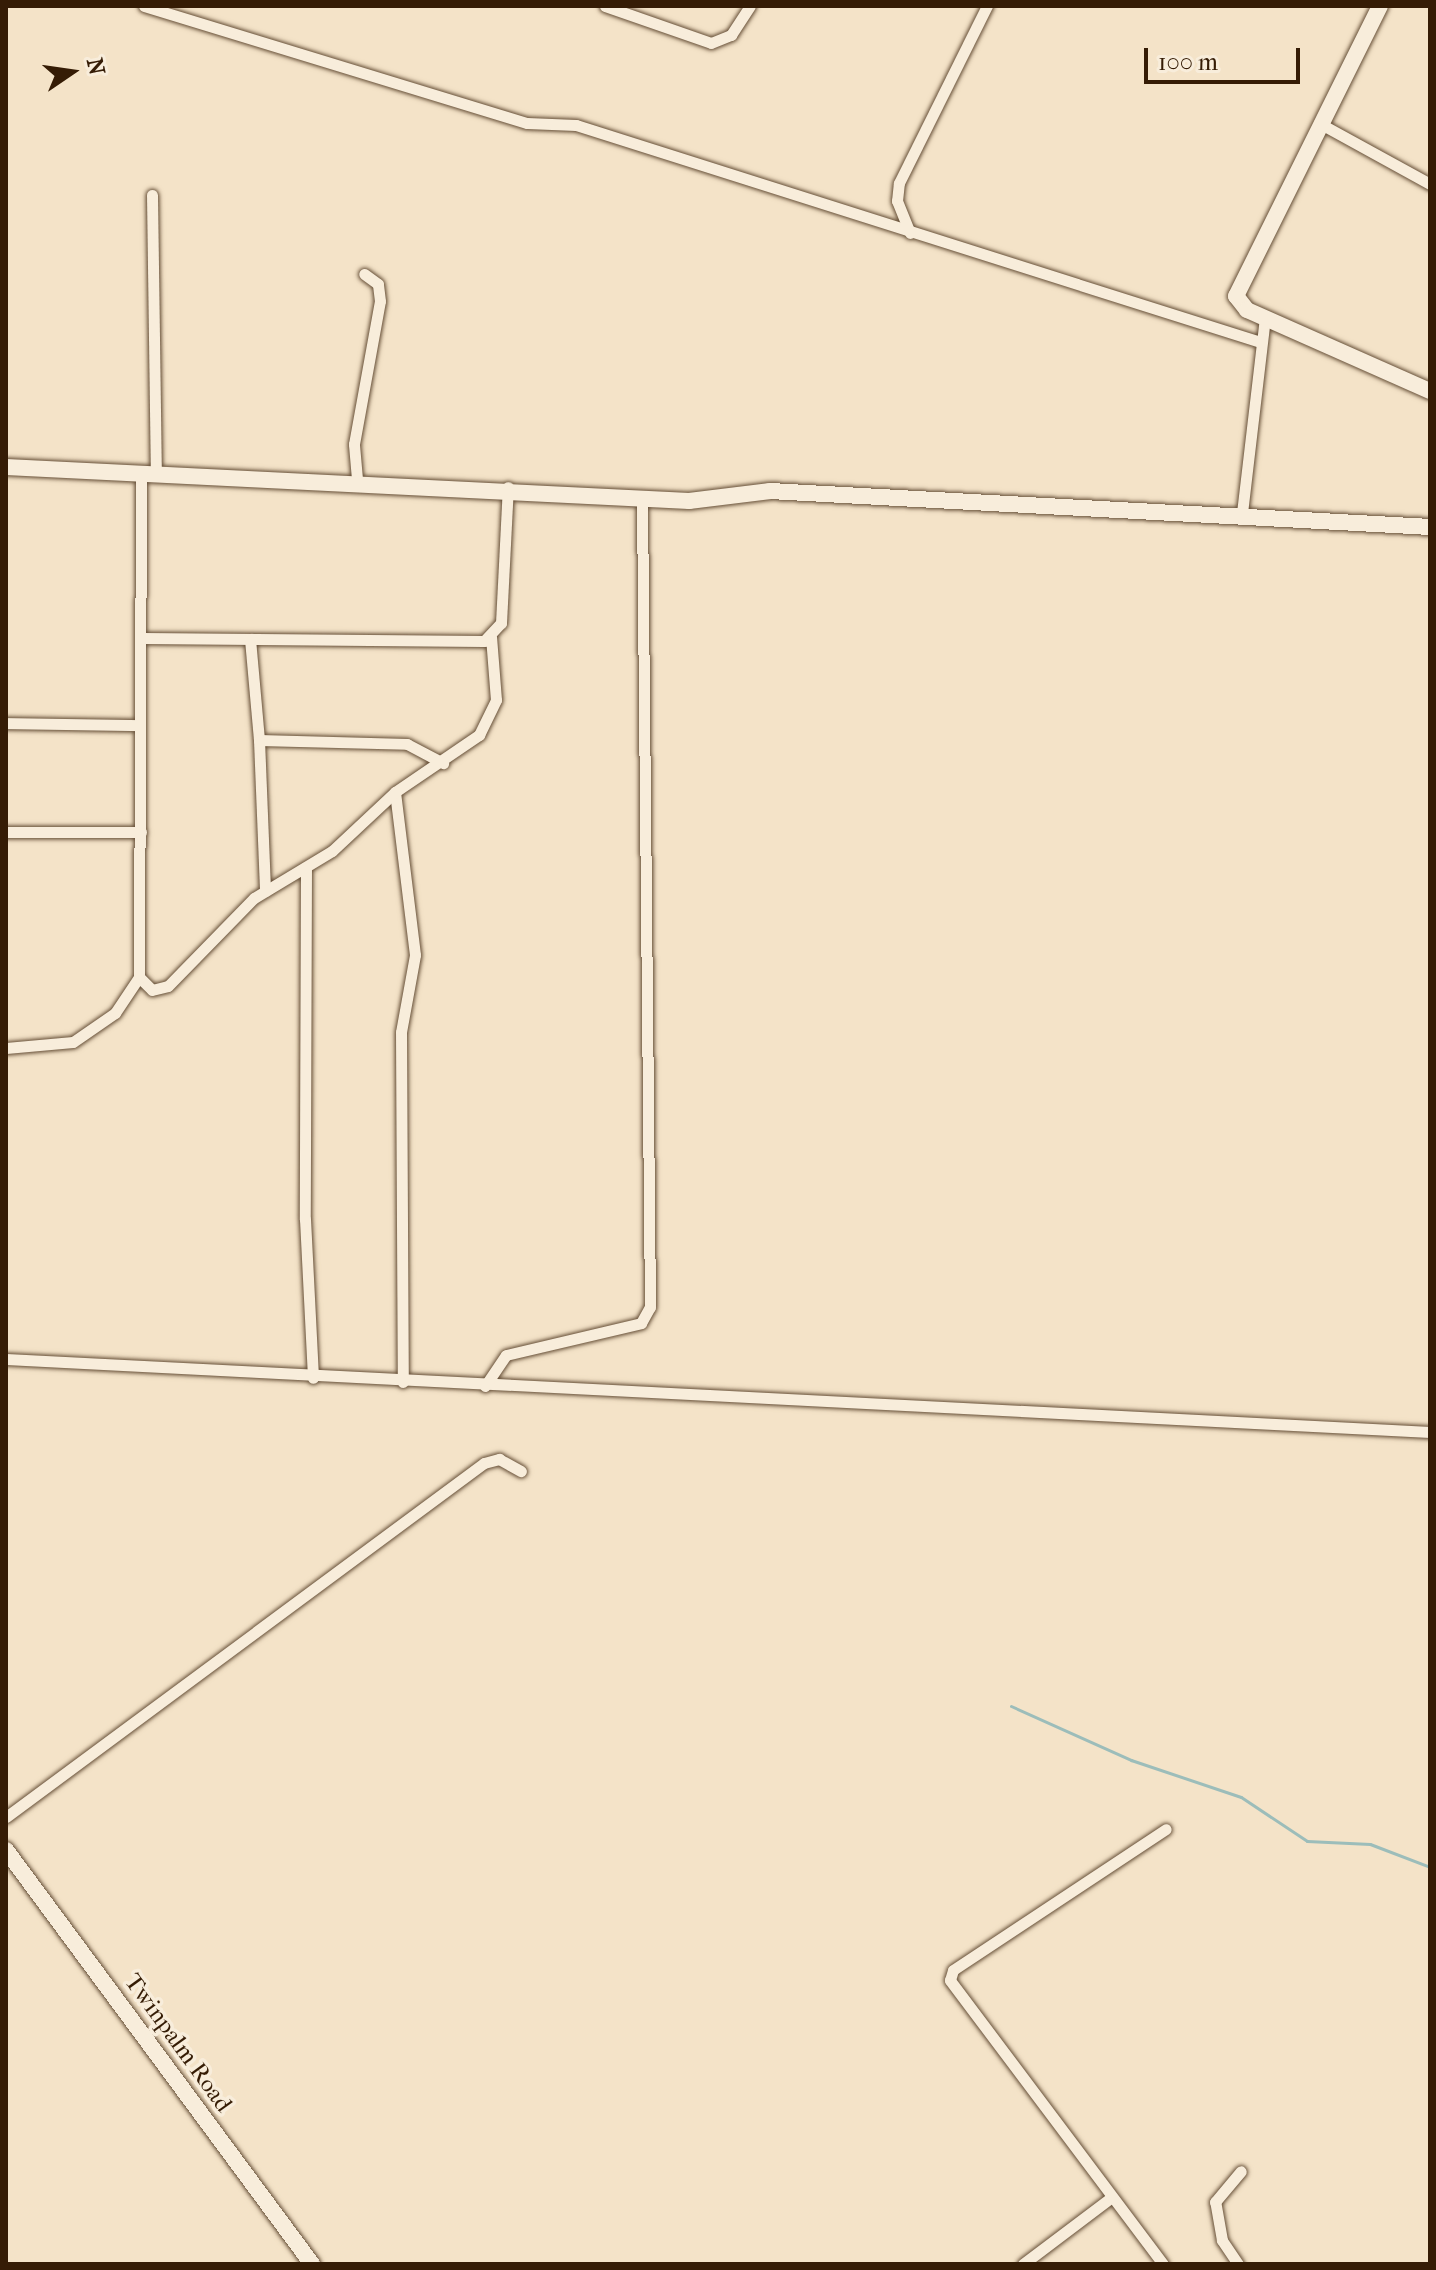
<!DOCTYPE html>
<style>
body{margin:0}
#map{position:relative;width:1436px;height:2270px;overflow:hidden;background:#f4e3c8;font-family:"IM FELL French Canon",serif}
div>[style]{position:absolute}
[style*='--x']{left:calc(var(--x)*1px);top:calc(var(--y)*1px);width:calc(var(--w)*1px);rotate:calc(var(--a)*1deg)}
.stream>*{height:3px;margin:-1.5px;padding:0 1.5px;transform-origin:1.5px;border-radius:1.5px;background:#9cbdba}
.roads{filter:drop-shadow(0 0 2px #654e36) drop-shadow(0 0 2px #654e36)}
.street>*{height:11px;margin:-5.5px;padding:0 5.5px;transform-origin:5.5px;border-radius:5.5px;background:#f8eddb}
.secondary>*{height:16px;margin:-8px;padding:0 8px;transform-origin:8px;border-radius:8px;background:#f8eddb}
span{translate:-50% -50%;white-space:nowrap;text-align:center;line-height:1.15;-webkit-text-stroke:7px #f8eddb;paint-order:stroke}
.street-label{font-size:24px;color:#351c05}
.frame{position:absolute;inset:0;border:8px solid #351c05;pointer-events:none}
.north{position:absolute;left:32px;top:32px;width:80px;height:80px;-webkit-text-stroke:6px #f8eddb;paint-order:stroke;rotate:77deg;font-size:22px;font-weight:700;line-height:32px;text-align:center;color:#351c05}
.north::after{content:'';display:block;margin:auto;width:28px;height:36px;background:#351c05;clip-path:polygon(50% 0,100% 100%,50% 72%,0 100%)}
.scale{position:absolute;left:1144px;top:48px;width:156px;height:36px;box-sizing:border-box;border:4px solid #351c05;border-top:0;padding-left:10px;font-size:24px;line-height:28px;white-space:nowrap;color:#351c05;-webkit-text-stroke:6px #f8eddb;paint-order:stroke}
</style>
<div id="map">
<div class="stream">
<div style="--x:1011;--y:1706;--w:132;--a:24.2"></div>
<div style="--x:1131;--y:1760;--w:116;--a:18.6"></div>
<div style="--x:1241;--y:1797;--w:79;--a:33.7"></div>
<div style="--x:1307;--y:1841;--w:63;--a:2.7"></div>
<div style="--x:1370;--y:1844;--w:64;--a:21"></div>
</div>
<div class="roads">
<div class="street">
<div style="--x:144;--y:6;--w:400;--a:17"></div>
<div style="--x:527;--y:123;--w:49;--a:2.3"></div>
<div style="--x:576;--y:125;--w:718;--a:17.6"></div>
<div style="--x:605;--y:6;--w:112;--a:19.2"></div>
<div style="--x:711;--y:43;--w:22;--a:-22"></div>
<div style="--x:731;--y:35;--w:35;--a:-57"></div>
<div style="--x:1319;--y:123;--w:127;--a:28.8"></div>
<div style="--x:152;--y:195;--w:278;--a:89.2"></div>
<div style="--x:910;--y:233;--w:35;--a:-112"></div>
<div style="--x:897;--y:201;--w:18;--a:-84"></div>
<div style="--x:899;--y:183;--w:198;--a:-63.6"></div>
<div style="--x:357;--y:479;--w:35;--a:-95"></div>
<div style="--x:354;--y:444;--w:145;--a:-79.7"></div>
<div style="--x:380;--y:301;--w:17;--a:-97"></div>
<div style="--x:378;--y:284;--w:17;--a:-144"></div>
<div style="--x:1242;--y:513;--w:196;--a:-83.3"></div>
<div style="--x:142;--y:638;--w:342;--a:0.5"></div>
<div style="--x:484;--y:641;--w:25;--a:-47"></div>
<div style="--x:501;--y:623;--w:136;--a:-87.1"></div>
<div style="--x:250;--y:639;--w:101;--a:84.9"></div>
<div style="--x:259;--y:740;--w:148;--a:1.5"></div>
<div style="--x:407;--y:744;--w:41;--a:27.8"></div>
<div style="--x:6;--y:723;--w:134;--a:0.9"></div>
<div style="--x:259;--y:740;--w:151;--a:87.7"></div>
<div style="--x:395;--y:792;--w:164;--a:83"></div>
<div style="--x:415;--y:955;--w:78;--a:100.3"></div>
<div style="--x:401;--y:1032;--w:350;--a:89.7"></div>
<div style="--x:6;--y:832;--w:135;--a:0"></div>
<div style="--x:306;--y:867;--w:352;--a:90.2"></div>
<div style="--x:305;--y:1219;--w:159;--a:87.1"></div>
<div style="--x:139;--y:977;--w:18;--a:45"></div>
<div style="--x:152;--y:990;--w:16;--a:-14"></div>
<div style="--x:168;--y:986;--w:123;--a:-45.7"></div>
<div style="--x:254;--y:898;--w:91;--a:-31.1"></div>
<div style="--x:332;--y:851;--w:86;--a:-43.1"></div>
<div style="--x:395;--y:792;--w:102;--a:-34.2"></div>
<div style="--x:479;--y:735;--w:39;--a:-64"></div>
<div style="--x:496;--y:700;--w:63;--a:-94.5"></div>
<div style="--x:6;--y:1048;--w:67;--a:-5.1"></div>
<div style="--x:73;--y:1042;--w:51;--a:-34.6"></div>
<div style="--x:115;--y:1013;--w:43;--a:-56.3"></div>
<div style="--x:139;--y:977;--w:504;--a:-89.77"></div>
<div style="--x:6;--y:1359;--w:1426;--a:2.93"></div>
<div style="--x:485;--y:1386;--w:37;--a:-56"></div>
<div style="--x:506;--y:1355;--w:139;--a:-13.3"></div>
<div style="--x:641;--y:1323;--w:18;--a:-61"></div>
<div style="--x:650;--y:1307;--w:808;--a:-90.57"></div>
<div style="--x:6;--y:1817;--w:595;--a:-36.52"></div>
<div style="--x:484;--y:1463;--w:16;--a:-15"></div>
<div style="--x:499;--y:1459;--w:25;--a:29"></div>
<div style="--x:1023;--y:2264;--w:111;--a:-37"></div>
<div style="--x:1163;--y:2264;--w:355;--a:-126.9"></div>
<div style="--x:950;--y:1980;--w:10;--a:-73"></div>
<div style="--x:953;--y:1970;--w:255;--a:-33.5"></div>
<div style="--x:1238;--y:2264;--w:29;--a:-124"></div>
<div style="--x:1222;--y:2240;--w:39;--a:-100"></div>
<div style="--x:1215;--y:2202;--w:40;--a:-50"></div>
</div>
<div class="secondary">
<div style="--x:1380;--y:6;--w:324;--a:116.4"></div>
<div style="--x:1236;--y:296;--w:18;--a:52"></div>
<div style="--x:1247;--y:310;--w:200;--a:23.9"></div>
<div style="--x:6;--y:467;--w:684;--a:2.85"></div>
<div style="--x:689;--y:501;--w:82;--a:-7"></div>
<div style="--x:770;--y:491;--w:661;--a:3.12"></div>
<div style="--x:6;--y:1850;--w:515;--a:53.53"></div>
</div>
</div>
<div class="street-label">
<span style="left:178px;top:2043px;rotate:54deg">Twinpalm Road</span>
</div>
<div class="frame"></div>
<div class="north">N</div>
<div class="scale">100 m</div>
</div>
